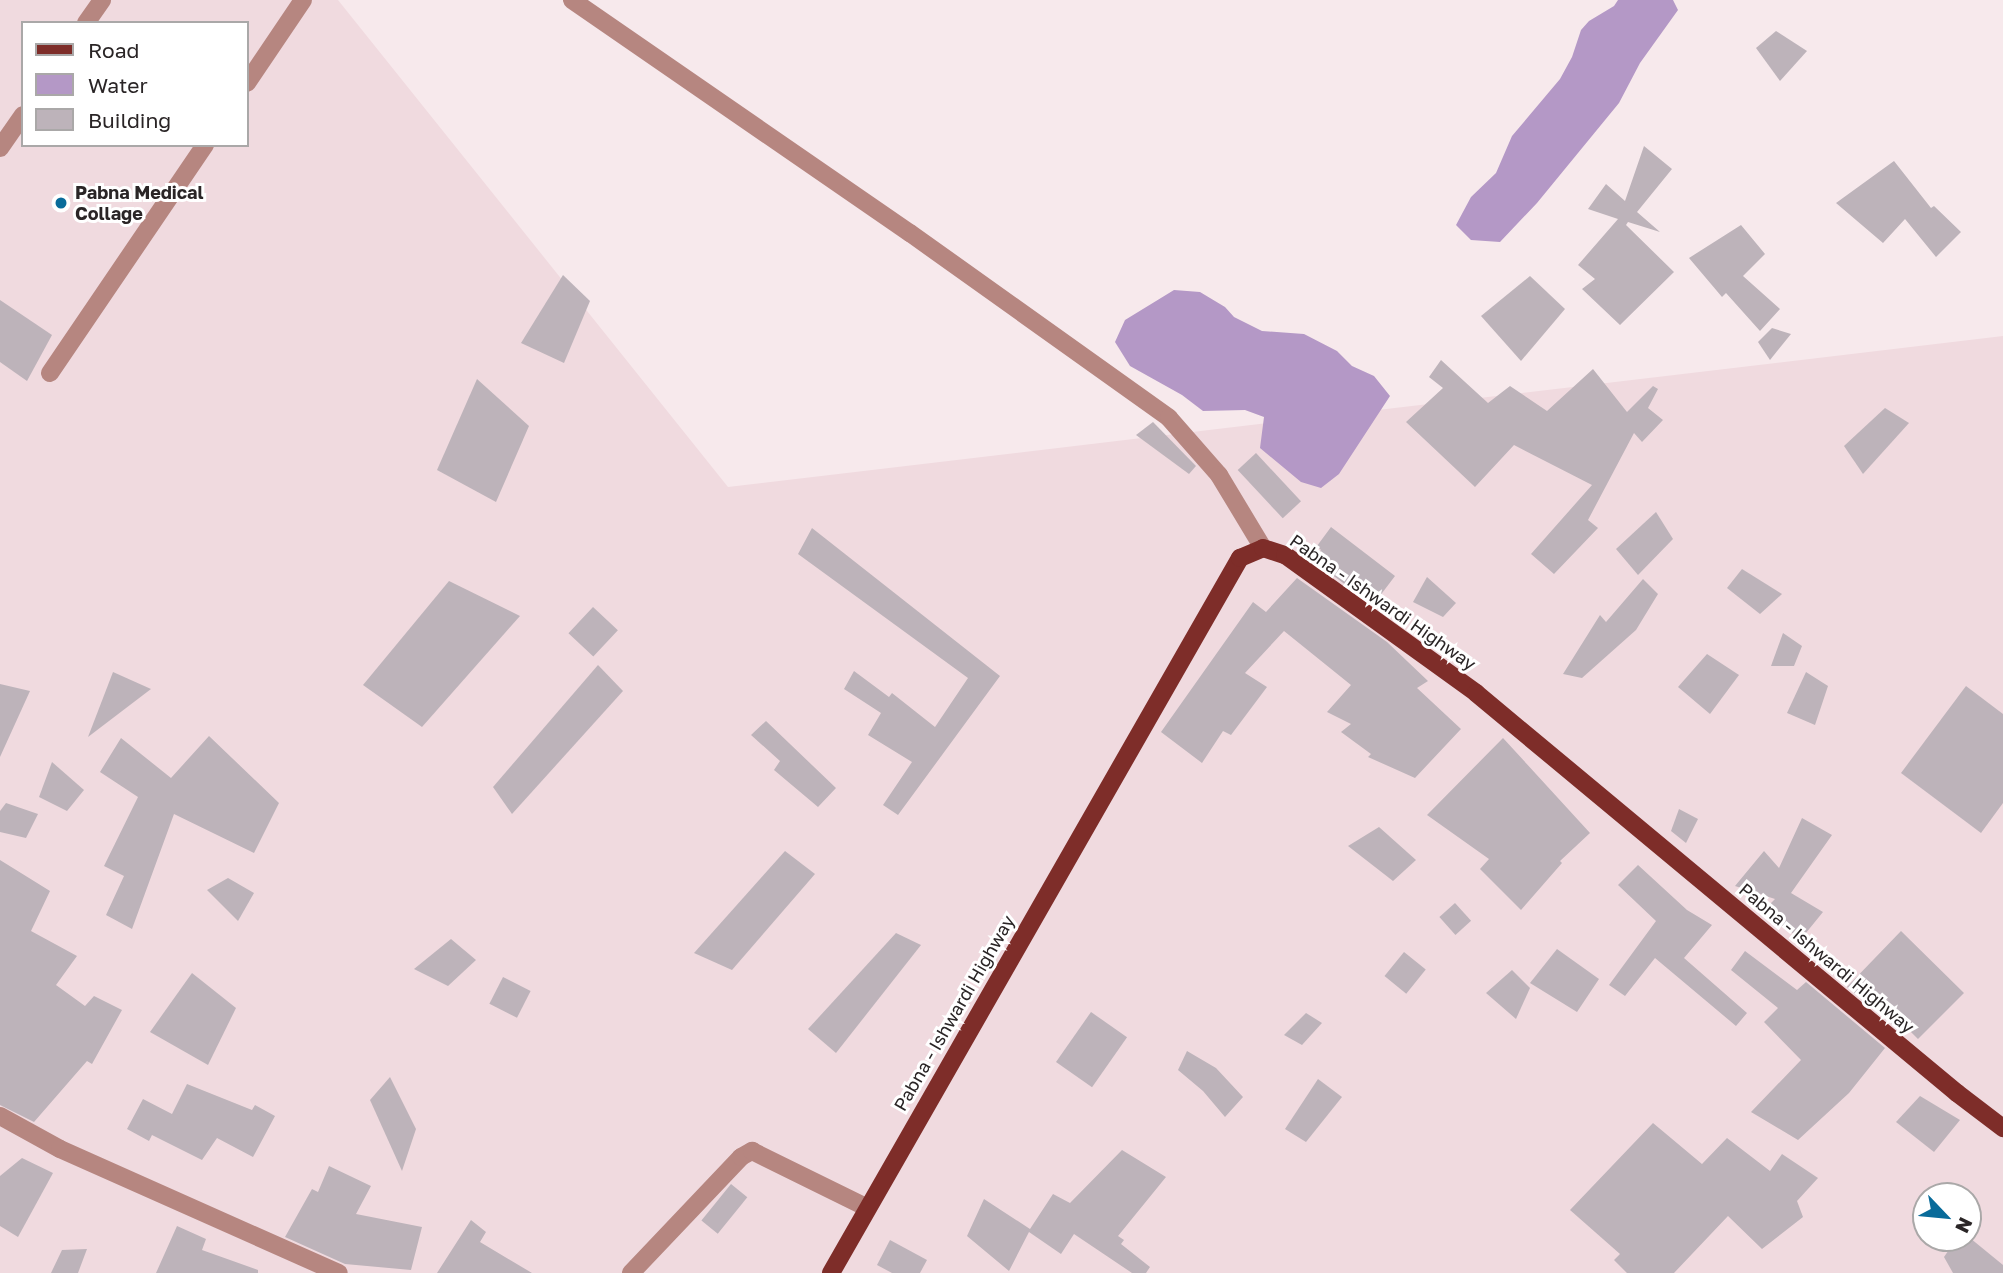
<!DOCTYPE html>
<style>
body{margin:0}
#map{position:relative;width:2003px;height:1273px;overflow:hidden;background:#f7e9ec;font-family:"Golos Text",sans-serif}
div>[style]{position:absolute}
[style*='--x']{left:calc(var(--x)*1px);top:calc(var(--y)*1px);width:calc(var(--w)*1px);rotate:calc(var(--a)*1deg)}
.built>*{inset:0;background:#f0dadf}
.water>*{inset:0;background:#b498c6}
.building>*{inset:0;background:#bdb3ba;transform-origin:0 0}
.minor>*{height:18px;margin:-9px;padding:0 9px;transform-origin:9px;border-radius:9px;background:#b68680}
.major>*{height:18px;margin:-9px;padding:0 9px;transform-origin:9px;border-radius:9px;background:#7e2d29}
.dots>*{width:19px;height:19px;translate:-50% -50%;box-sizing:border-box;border:4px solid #fff;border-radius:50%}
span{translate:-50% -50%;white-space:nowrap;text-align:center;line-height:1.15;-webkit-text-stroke:6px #fff;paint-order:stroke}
.poi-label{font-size:18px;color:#2a2526;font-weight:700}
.left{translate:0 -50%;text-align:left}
.street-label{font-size:18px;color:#2a2526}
.legend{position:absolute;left:21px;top:21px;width:228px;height:126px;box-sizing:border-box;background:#fff;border:2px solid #aaa8a8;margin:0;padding:9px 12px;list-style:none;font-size:21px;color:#2a2526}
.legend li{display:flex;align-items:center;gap:14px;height:35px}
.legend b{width:35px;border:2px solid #aaa8a8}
.north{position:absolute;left:1912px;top:1182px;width:70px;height:70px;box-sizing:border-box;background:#fff;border:2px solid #aaa8a8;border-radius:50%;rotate:116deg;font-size:19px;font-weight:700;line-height:28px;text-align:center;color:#2a2526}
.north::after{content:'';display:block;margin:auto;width:24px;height:32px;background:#096b9a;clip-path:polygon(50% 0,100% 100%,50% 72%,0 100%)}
</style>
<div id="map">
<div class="built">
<div style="clip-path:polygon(evenodd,0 0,338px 0,728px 487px,2003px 336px,2003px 1273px,0 1273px,0 0,23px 23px,247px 23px,247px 145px,23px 145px,23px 23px,0 0,1926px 1196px,1968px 1196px,1968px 1238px,1926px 1238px,1926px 1196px)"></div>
</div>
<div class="water">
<div style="clip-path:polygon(1618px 0,1673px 0,1678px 10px,1640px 63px,1619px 103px,1537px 203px,1500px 242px,1471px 240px,1456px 225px,1471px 197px,1496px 173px,1512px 136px,1560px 79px,1572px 57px,1581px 30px,1589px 21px,1614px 6px)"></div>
<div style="clip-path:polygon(1174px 290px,1200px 292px,1225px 307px,1234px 317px,1262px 331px,1304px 334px,1337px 351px,1352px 366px,1374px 376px,1390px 396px,1339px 474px,1321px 488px,1301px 482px,1260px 448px,1264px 417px,1245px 410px,1203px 411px,1182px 395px,1130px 366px,1115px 342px,1125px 320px)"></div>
</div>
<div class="building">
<div style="clip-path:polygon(1776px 31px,1807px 51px,1780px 81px,1756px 48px)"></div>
<div style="clip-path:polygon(1644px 146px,1672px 169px,1637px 212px,1660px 232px,1628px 222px,1626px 225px,1674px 272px,1620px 325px,1582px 289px,1595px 279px,1578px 265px,1618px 219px,1588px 209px,1606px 184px,1625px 201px)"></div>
<div style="clip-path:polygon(1894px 161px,1931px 208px,1934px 206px,1961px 232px,1936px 257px,1905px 219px,1883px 243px,1836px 203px)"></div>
<div style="clip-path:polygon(1741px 225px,1765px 254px,1743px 276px,1780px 309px,1760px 331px,1726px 293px,1722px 297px,1689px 258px)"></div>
<div style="clip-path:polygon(563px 275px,590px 301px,564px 363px,521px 343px)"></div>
<div style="clip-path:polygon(1530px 276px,1565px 309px,1521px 361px,1481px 316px)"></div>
<div style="clip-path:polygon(0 300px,52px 335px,27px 381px,0 362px)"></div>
<div style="clip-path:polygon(1772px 328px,1791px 334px,1770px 360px,1758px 342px)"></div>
<div style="clip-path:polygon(1441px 360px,1488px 403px,1510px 386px,1547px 411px,1593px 369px,1627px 412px,1653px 386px,1658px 389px,1648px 408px,1663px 420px,1642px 442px,1634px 433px,1588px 520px,1598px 528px,1554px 574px,1531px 554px,1592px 485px,1514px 445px,1475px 487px,1406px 422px,1443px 388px,1429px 377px)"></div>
<div style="clip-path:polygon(477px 379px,529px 426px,496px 502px,437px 470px)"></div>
<div style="clip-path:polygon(1885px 408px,1909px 423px,1863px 474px,1844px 446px)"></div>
<div style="clip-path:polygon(1153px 422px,1196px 466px,1189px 474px,1136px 435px)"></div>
<div style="left:1256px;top:453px;width:66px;height:25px;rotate:47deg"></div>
<div style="clip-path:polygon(1656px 512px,1673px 539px,1638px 575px,1616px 549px)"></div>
<div style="clip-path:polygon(1331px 527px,1395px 576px,1373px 605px,1312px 560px,1321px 550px,1317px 546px)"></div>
<div style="clip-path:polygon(812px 528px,1000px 676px,898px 815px,883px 805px,912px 762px,868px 735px,881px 713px,844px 689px,854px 671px,889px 697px,892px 693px,935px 727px,968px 678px,798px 554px)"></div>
<div style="clip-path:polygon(1742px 569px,1782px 594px,1760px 614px,1727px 588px)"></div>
<div style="clip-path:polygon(1427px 577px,1456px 603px,1443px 617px,1413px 602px)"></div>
<div style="clip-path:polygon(1297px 578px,1387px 642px,1428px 681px,1417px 688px,1461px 729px,1415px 778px,1368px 757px,1371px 754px,1341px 732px,1351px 724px,1327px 712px,1351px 685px,1284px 631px,1245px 673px,1267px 687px,1231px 735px,1223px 731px,1202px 763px,1161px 732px,1253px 602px,1266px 612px)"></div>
<div style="clip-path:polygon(1643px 579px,1658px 594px,1636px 630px,1582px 678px,1563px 674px,1600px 615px,1606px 622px)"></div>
<div style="clip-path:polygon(449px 581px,520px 616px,422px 727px,363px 685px)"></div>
<div style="left:593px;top:607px;width:34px;height:36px;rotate:43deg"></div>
<div style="clip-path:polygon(1783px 633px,1802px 646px,1794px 666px,1771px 666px)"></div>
<div style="clip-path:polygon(1707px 654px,1739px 675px,1710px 714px,1678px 687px)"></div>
<div style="clip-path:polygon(598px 665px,623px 691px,512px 814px,493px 787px)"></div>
<div style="clip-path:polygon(113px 672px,151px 689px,88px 737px)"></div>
<div style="clip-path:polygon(1806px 672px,1828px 686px,1815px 725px,1787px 713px)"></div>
<div style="clip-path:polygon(0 684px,30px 691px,0 757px)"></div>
<div style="clip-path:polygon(1966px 686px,2003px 714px,2003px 803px,1981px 833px,1901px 773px)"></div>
<div style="clip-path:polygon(766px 721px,836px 788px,818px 807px,774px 770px,780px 761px,751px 735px)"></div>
<div style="clip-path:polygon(209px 736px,279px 803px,254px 853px,174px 814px,132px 929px,106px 915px,124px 876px,104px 866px,138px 797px,100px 772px,121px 738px,171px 778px)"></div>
<div style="clip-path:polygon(1503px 738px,1590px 833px,1560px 861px,1562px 863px,1521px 910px,1480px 869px,1489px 859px,1427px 815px)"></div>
<div style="clip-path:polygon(52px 762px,84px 790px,67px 811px,39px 797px)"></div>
<div style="clip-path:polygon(6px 803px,38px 814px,26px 838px,0 832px,0 811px)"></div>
<div style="clip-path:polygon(1679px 809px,1698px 819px,1686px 843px,1671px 831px)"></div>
<div style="clip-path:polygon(1802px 818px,1832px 835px,1791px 893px,1823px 912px,1801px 939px,1762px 912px,1775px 899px,1735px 886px,1764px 851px,1779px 868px)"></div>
<div style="clip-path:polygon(1379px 827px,1416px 860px,1393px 881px,1348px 846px)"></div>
<div style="clip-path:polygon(785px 851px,815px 874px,732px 970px,694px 953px)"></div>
<div style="clip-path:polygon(0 860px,50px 891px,31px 931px,77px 956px,56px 985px,85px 1006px,94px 996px,122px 1010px,92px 1064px,87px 1061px,34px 1122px,0 1105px)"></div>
<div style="clip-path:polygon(1638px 865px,1687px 910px,1712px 925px,1684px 958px,1747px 1013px,1736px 1026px,1655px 958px,1625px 996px,1609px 985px,1656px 921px,1618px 885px)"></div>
<div style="clip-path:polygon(228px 878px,254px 893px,238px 921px,207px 890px)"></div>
<div style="left:1455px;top:903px;width:24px;height:21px;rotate:48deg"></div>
<div style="clip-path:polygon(1901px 931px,1964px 993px,1918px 1039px,1904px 1025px,1900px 1031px,1847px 987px)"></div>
<div style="clip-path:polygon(896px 933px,921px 945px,836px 1053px,808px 1029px)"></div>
<div style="clip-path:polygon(451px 939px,476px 960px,448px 986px,414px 969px)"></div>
<div style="clip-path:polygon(1557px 949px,1599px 979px,1577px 1012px,1530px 983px)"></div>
<div style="clip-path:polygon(1745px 951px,1797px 990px,1806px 982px,1885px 1048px,1849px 1093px,1798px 1140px,1751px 1112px,1801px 1060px,1764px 1022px,1778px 1008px,1731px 970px)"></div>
<div style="left:1404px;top:952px;width:28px;height:31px;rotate:39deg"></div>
<div style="clip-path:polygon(1512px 970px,1530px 988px,1516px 1019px,1486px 993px)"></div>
<div style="clip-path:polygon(192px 973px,236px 1008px,208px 1065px,150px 1032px)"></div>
<div style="left:503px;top:977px;width:31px;height:30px;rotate:27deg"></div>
<div style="left:1091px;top:1012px;width:44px;height:61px;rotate:35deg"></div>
<div style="clip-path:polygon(1306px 1013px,1322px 1023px,1302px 1045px,1284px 1035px)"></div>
<div style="clip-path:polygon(1187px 1051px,1216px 1068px,1243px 1097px,1225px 1117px,1203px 1091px,1178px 1070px)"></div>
<div style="clip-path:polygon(390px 1077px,416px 1129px,402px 1171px,370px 1100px)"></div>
<div style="clip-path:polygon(1318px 1079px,1342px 1097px,1306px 1142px,1285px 1129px)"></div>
<div style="clip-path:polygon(187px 1084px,252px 1110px,255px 1105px,275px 1116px,253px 1157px,217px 1138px,202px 1160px,152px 1135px,149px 1141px,127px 1129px,143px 1099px,172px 1114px)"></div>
<div style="clip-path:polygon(1920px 1096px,1960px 1120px,1934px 1152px,1896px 1122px)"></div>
<div style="clip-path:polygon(1653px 1123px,1702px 1164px,1727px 1138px,1770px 1171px,1782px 1154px,1818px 1178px,1797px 1201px,1803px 1217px,1762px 1249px,1728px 1216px,1674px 1273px,1627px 1273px,1614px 1260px,1620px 1254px,1570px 1210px)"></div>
<div style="clip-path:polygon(1122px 1150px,1166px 1177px,1118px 1236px,1124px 1240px,1121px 1244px,1150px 1267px,1146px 1273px,1132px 1273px,1074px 1234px,1061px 1254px,1029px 1232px,1009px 1271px,967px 1236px,984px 1199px,1030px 1229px,1053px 1194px,1070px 1203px)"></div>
<div style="clip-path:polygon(22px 1158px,53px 1173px,18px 1237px,0 1226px,0 1176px)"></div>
<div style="clip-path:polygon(329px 1166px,371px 1186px,356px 1214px,422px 1227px,411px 1270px,345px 1264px,285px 1237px,312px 1189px,318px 1192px)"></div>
<div style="left:731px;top:1184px;width:21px;height:47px;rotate:39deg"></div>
<div style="clip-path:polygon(471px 1220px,486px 1232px,480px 1242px,532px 1273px,437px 1273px)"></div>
<div style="clip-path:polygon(177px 1226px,206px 1239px,202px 1250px,258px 1270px,258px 1273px,156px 1273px)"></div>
<div style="clip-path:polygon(1957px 1238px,1970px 1238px,2003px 1265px,2003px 1273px,1953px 1273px,1944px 1257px)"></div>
<div style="clip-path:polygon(890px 1240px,927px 1260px,920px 1273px,892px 1273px,877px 1265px)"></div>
<div style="clip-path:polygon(87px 1249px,78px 1273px,51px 1273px,62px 1250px)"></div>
</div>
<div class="minor">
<div style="--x:572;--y:0;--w:411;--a:34.6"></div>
<div style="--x:910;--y:233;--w:318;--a:35.5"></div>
<div style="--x:1169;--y:418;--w:76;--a:48.7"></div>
<div style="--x:1219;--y:475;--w:85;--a:58.9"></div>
<div style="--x:86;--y:23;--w:28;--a:-55"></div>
<div style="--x:247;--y:83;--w:100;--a:-56"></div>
<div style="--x:0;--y:148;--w:40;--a:-55.1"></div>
<div style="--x:50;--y:373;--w:276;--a:-55.8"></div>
<div style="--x:0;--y:1116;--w:68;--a:28.8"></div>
<div style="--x:60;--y:1149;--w:305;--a:24"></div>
<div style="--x:631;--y:1273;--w:160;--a:-46.5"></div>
<div style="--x:741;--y:1157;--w:13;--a:-29"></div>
<div style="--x:752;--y:1151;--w:127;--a:26.2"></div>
</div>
<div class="major">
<div style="--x:831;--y:1273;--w:824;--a:-60.23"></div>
<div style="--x:1240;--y:558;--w:25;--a:-23"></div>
<div style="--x:1263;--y:548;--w:23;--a:18"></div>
<div style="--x:1285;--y:555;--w:236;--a:35.8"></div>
<div style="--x:1476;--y:693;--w:626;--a:39.75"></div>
<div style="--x:1957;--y:1093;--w:58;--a:37.3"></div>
</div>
<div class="dots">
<div style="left:61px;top:203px;background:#096b9a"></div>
</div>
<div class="poi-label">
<span class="left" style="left:75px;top:203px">Pabna Medical<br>Collage</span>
</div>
<div class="street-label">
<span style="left:1383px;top:602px;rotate:35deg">Pabna - Ishwardi Highway</span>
<span style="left:1827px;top:958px;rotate:40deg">Pabna - Ishwardi Highway</span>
<span style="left:954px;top:1013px;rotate:-60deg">Pabna - Ishwardi Highway</span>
</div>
<ul class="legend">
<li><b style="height:9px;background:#7e2d29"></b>Road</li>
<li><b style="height:19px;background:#b498c6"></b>Water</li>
<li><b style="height:19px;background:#bdb3ba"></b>Building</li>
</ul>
<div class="north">N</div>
</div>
